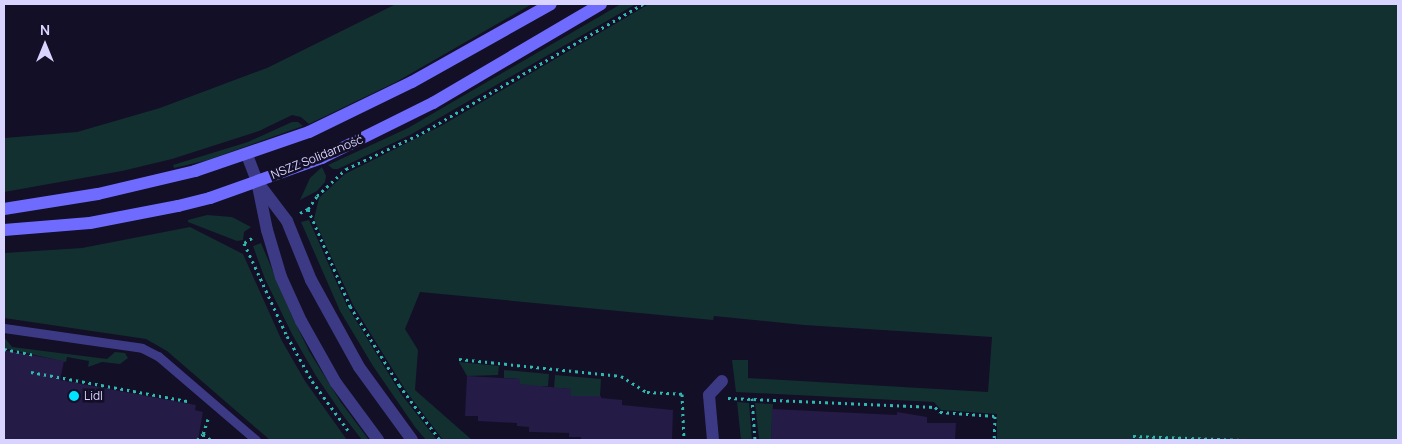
<!DOCTYPE html>
<meta charset="utf-8">
<style>
body{margin:0}
#map{position:relative;width:1402px;height:444px;overflow:hidden;background:#130f26;font-family:Manrope,sans-serif}
div>[style]{position:absolute}
[style*='--x']{left:calc(var(--x)*1px);top:calc(var(--y)*1px);width:calc(var(--w)*1px);rotate:calc(var(--a)*1deg)}
.green>*{inset:0;background:#12302f}
.building>*{inset:0;background:#241b47}
.path>*{height:3px;margin-top:-1.5px;transform-origin:0;background:repeating-linear-gradient(90deg,#2fb8b0 0 2.5px,transparent 0 6.5px)}
.service>*{height:9px;margin:-4.5px;padding:0 4.5px;transform-origin:4.5px;border-radius:4.5px;background:#3d3a85}
.minor>*{height:12px;margin:-6px;padding:0 6px;transform-origin:6px;border-radius:6px;background:#3d3a85}
.tertiary>*{height:12px;margin:-6px;padding:0 6px;transform-origin:6px;border-radius:6px;background:#3d3a85}
.secondary>*{height:12px;margin:-6px;padding:0 6px;transform-origin:6px;border-radius:6px;background:#6f6bff}
.dots>*{width:14px;height:14px;translate:-50% -50%;box-sizing:border-box;border:2px solid #130f26;border-radius:50%}
span{translate:-50% -50%;white-space:nowrap;text-align:center;line-height:1.15;-webkit-text-stroke:5px #130f26;paint-order:stroke}
.street-label{font-size:12px;color:#d9d4ff}
.poi-label{font-size:12px;color:#d9d4ff}
.left{translate:0 -50%;text-align:left}
.frame{position:absolute;inset:0;border:5px solid #d9d4ff;pointer-events:none}
.north{position:absolute;left:20px;top:20px;width:50px;height:50px;-webkit-text-stroke:4px #130f26;paint-order:stroke;rotate:0deg;font-size:14px;font-weight:700;line-height:20px;text-align:center;color:#d9d4ff}
.north::after{content:'';display:block;margin:auto;width:18px;height:22px;background:#d9d4ff;clip-path:polygon(50% 0,100% 100%,50% 72%,0 100%)}
</style>
<div id="map">
<div class="green">
<div style="clip-path:polygon(396px 4px,532px 4px,396px 82px,309px 124px,301px 117px,292px 115px,259px 131px,172px 159px,122px 171px,4px 192px,4px 138px,77px 132px,160px 108px,267px 68px)"></div>
<div style="clip-path:polygon(621px 4px,636px 4px,410px 135px,338px 169px,333px 169px,328px 165px,408px 128px)"></div>
<div style="clip-path:polygon(649px 4px,1398px 4px,1398px 440px,997px 440px,997px 414px,941px 410px,934px 402px,736px 392px,732px 360px,748px 360px,748px 378px,988px 392px,992px 337px,804px 325px,714px 316px,713px 320px,420px 292px,405px 329px,418px 350px,415px 390px,472px 440px,443px 440px,406px 391px,353px 305px,314px 219px,319px 198px,345px 174px,441px 126px)"></div>
<div style="clip-path:polygon(292px 122px,298px 122px,303px 126px,208px 160px,174px 168px,173px 165px,248px 142px)"></div>
<div style="clip-path:polygon(322px 167px,326px 176px,325px 182px,317px 191px,300px 200px,310px 178px)"></div>
<div style="clip-path:polygon(207px 215px,232px 217px,251px 227px,244px 232px,243px 240px,237px 241px,188px 222px,188px 220px)"></div>
<div style="clip-path:polygon(309px 220px,347px 306px,401px 394px,437px 440px,426px 440px,415px 427px,373px 366px,340px 311px,301px 222px)"></div>
<div style="clip-path:polygon(190px 227px,243px 254px,282px 341px,305px 381px,347px 440px,270px 440px,167px 351px,146px 339px,4px 318px,4px 253px,82px 248px)"></div>
<div style="clip-path:polygon(261px 243px,291px 314px,309px 351px,340px 401px,369px 440px,362px 440px,342px 414px,316px 376px,293px 336px,265px 279px,253px 246px)"></div>
<div style="clip-path:polygon(4px 337px,12px 347px,107px 359px,115px 352px,125px 353px,128px 358px,120px 364px,102px 362px,88px 367px,89px 361px,67px 357px,66px 362px,4px 348px)"></div>
<div style="clip-path:polygon(459px 362px,499px 366px,498px 375px,467px 376px)"></div>
<div style="clip-path:polygon(504px 370px,549px 374px,548px 386px,519px 386px,520px 379px,504px 378px)"></div>
<div style="clip-path:polygon(555px 375px,601px 379px,600px 396px,571px 397px,571px 389px,554px 388px)"></div>
<div style="clip-path:polygon(737px 402px,749px 403px,752px 440px,741px 440px)"></div>
<div style="clip-path:polygon(755px 403px,773px 404px,771px 440px,759px 440px)"></div>
</div>
<div class="building">
<div style="clip-path:polygon(4px 350px,64px 361px,60px 380px,196px 405px,195px 410px,203px 412px,198px 440px,4px 440px)"></div>
<div style="clip-path:polygon(467px 376px,520px 379px,520px 384px,571px 389px,571px 396px,601px 396px,601px 398px,622px 400px,622px 405px,673px 410px,672px 440px,581px 440px,581px 437px,569px 437px,569px 433px,529px 432px,529px 427px,517px 426px,517px 423px,478px 421px,478px 416px,465px 416px)"></div>
<div style="clip-path:polygon(772px 409px,876px 414px,897px 415px,897px 412px,927px 417px,927px 423px,956px 423px,955px 440px,771px 440px)"></div>
</div>
<div class="path">
<div style="--x:308;--y:209;--w:106;--a:66.6"></div>
<div style="--x:350;--y:306;--w:93;--a:58.2"></div>
<div style="--x:399;--y:385;--w:69;--a:53.3"></div>
<div style="--x:300;--y:213;--w:9;--a:-27"></div>
<div style="--x:308;--y:209;--w:16;--a:-55"></div>
<div style="--x:317;--y:196;--w:40;--a:-43"></div>
<div style="--x:346;--y:169;--w:84;--a:-25.3"></div>
<div style="--x:422;--y:133;--w:256;--a:-30.3"></div>
<div style="--x:252;--y:238;--w:9;--a:148"></div>
<div style="--x:244;--y:243;--w:102;--a:65.2"></div>
<div style="--x:287;--y:336;--w:51;--a:60.9"></div>
<div style="--x:312;--y:381;--w:64;--a:53.8"></div>
<div style="--x:4;--y:349;--w:32;--a:11"></div>
<div style="--x:459;--y:359;--w:163;--a:6"></div>
<div style="--x:621;--y:376;--w:31;--a:32"></div>
<div style="--x:647;--y:392;--w:35;--a:3"></div>
<div style="--x:682;--y:394;--w:46;--a:87.5"></div>
<div style="--x:31;--y:372;--w:160;--a:10.5"></div>
<div style="--x:728;--y:398;--w:207;--a:2.5"></div>
<div style="--x:935;--y:407;--w:7;--a:45"></div>
<div style="--x:940;--y:412;--w:55;--a:4.2"></div>
<div style="--x:995;--y:416;--w:24;--a:92"></div>
<div style="--x:752;--y:398;--w:42;--a:85.9"></div>
<div style="--x:208;--y:419;--w:16;--a:108"></div>
<div style="--x:203;--y:434;--w:10;--a:37"></div>
<div style="--x:1133;--y:436;--w:112;--a:2"></div>
<div style="--x:197;--y:440;--w:8;--a:-45"></div>
</div>
<div class="service">
<div style="--x:4;--y:328;--w:139;--a:8.2"></div>
<div style="--x:142;--y:348;--w:18;--a:27"></div>
<div style="--x:158;--y:356;--w:129;--a:40.6"></div>
</div>
<div class="minor">
<div style="--x:713;--y:440;--w:45;--a:-95.1"></div>
<div style="--x:709;--y:395;--w:19;--a:-47"></div>
</div>
<div class="tertiary">
<div style="--x:247;--y:155;--w:28;--a:69"></div>
<div style="--x:257;--y:181;--w:50;--a:78.5"></div>
<div style="--x:267;--y:230;--w:49;--a:73.4"></div>
<div style="--x:281;--y:277;--w:48;--a:65.6"></div>
<div style="--x:301;--y:321;--w:71;--a:60.6"></div>
<div style="--x:336;--y:383;--w:71;--a:53.6"></div>
<div style="--x:259;--y:184;--w:46;--a:52.9"></div>
<div style="--x:287;--y:221;--w:64;--a:67.9"></div>
<div style="--x:311;--y:280;--w:99;--a:61.1"></div>
<div style="--x:359;--y:367;--w:90;--a:54"></div>
</div>
<div class="secondary">
<div style="--x:4;--y:209;--w:95;--a:-9.1"></div>
<div style="--x:98;--y:194;--w:100;--a:-13.3"></div>
<div style="--x:195;--y:171;--w:120;--a:-18.9"></div>
<div style="--x:309;--y:132;--w:114;--a:-25.9"></div>
<div style="--x:412;--y:82;--w:159;--a:-29.3"></div>
<div style="--x:4;--y:230;--w:86;--a:-4.7"></div>
<div style="--x:90;--y:223;--w:90;--a:-10.9"></div>
<div style="--x:178;--y:206;--w:33;--a:-14"></div>
<div style="--x:210;--y:198;--w:119;--a:-19.7"></div>
<div style="--x:322;--y:158;--w:124;--a:-26.4"></div>
<div style="--x:433;--y:103;--w:195;--a:-30.5"></div>
</div>
<div class="dots">
<div style="left:74px;top:396px;background:#00e5ff"></div>
</div>
<div class="street-label">
<span style="left:317px;top:157px;rotate:-22deg">NSZZ Solidarność</span>
</div>
<div class="poi-label">
<span class="left" style="left:84px;top:396px">Lidl</span>
</div>
<div class="frame"></div>
<div class="north">N</div>
</div>
